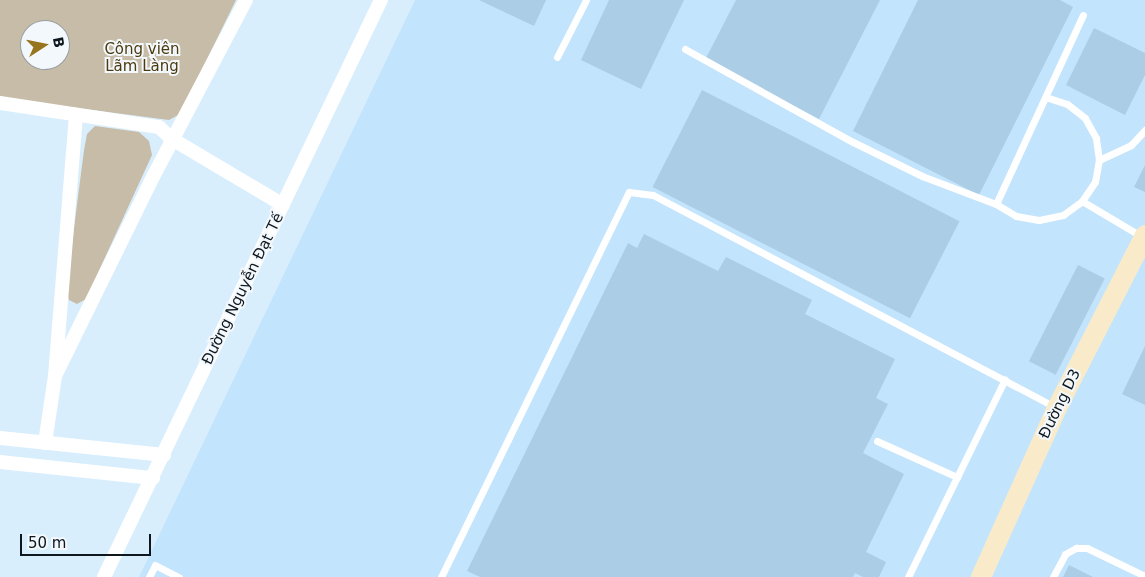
<!DOCTYPE html>
<meta charset="utf-8">
<style>
body{margin:0}
#map{position:relative;width:1145px;height:577px;overflow:hidden;background:#d9eefd;font-family:"DejaVu Sans",sans-serif}
div>[style]{position:absolute}
[style*='--x']{left:calc(var(--x)*1px);top:calc(var(--y)*1px);width:calc(var(--w)*1px);rotate:calc(var(--a)*1deg)}
.built>*{inset:0;background:#c3e4fd}
.green>*{inset:0;background:#c6bca7}
.building>*{inset:0;background:#abcde6;transform-origin:0 0}
.service>*{height:7px;margin:-3.5px;padding:0 3.5px;transform-origin:3.5px;border-radius:3.5px;background:#fff}
.minor>*{height:14px;margin:-7px;padding:0 7px;transform-origin:7px;border-radius:7px;background:#fff}
.secondary>*{height:20px;margin:-10px;padding:0 10px;transform-origin:10px;border-radius:10px;background:#f9ebca}
span{translate:-50% -50%;white-space:nowrap;text-align:center;line-height:1.15;-webkit-text-stroke:4px #f3f8fc;paint-order:stroke}
.park-label{font-size:15px;color:#4c3a0e}
.street-label{font-size:15px;color:#0e171e}
.north{position:absolute;left:20px;top:20px;width:50px;height:50px;box-sizing:border-box;background:#f3f8fc;border:1px solid #979ea3;border-radius:50%;rotate:79deg;font-size:14px;font-weight:700;line-height:20px;text-align:center;color:#0e171e}
.north::after{content:'';display:block;margin:auto;width:18px;height:22px;background:#97751e;clip-path:polygon(50% 0,100% 100%,50% 72%,0 100%)}
.scale{position:absolute;left:20px;top:534px;width:131px;height:22px;box-sizing:border-box;border:2px solid #0e171e;border-top:0;padding-left:6px;font-size:15px;line-height:18px;white-space:nowrap;color:#0e171e;-webkit-text-stroke:4px #f3f8fc;paint-order:stroke}
</style>
<div id="map">
<div class="built">
<div style="clip-path:polygon(415px 0,1145px 0,1145px 577px,139px 577px)"></div>
</div>
<div class="green">
<div style="clip-path:polygon(evenodd,0 0,236px 0,180px 114px,169px 120px,0 98px,0 0,30px 30px,60px 30px,60px 60px,30px 60px,30px 30px)"></div>
<div style="clip-path:polygon(95px 126px,139px 132px,149px 141px,152px 155px,86px 299px,77px 304px,69px 300px,66px 291px,84px 150px,87px 134px)"></div>
</div>
<div class="building">
<div style="clip-path:polygon(479px 0,546px 0,534px 26px)"></div>
<div style="clip-path:polygon(609px 0,684px 0,641px 89px,581px 60px)"></div>
<div style="clip-path:polygon(736px 0,880px 0,819px 119px,705px 60px)"></div>
<div style="clip-path:polygon(918px 0,1060px 0,1073px 7px,979px 195px,853px 131px)"></div>
<div style="clip-path:polygon(1094px 28px,1145px 53px,1145px 75px,1125px 115px,1066px 85px)"></div>
<div style="left:702px;top:90px;width:289px;height:109px;rotate:27deg"></div>
<div style="clip-path:polygon(1145px 165px,1145px 192px,1134px 187px)"></div>
<div style="clip-path:polygon(644px 234px,718px 271px,726px 257px,812px 300px,805px 314px,895px 359px,876px 398px,888px 404px,863px 453px,904px 474px,866px 552px,886px 562px,879px 577px,863px 577px,855px 573px,853px 577px,480px 577px,467px 571px,628px 243px,637px 248px)"></div>
<div style="left:1078px;top:265px;width:30px;height:108px;rotate:27deg"></div>
<div style="clip-path:polygon(1145px 346px,1145px 405px,1122px 394px)"></div>
<div style="clip-path:polygon(1069px 565px,1093px 577px,1063px 577px)"></div>
</div>
<div class="service">
<div style="--x:685;--y:49;--w:192;--a:29"></div>
<div style="--x:853;--y:142;--w:77;--a:26.2"></div>
<div style="--x:922;--y:176;--w:79;--a:20.7"></div>
<div style="--x:996;--y:204;--w:23;--a:31"></div>
<div style="--x:1016;--y:216;--w:23;--a:10"></div>
<div style="--x:1039;--y:220;--w:25;--a:-12"></div>
<div style="--x:1063;--y:215;--w:24;--a:-36"></div>
<div style="--x:1082;--y:201;--w:23;--a:-56"></div>
<div style="--x:1095;--y:182;--w:22;--a:-80"></div>
<div style="--x:1099;--y:160;--w:22;--a:-98"></div>
<div style="--x:1096;--y:138;--w:23;--a:-119"></div>
<div style="--x:1085;--y:118;--w:23;--a:-142"></div>
<div style="--x:1067;--y:104;--w:23;--a:-162"></div>
<div style="--x:557;--y:57;--w:64;--a:-63"></div>
<div style="--x:1099;--y:160;--w:35;--a:-25"></div>
<div style="--x:1131;--y:145;--w:21;--a:-47"></div>
<div style="--x:1082;--y:201;--w:69;--a:30.7"></div>
<div style="--x:996;--y:204;--w:208;--a:-65.3"></div>
<div style="--x:877;--y:441;--w:88;--a:24.2"></div>
<div style="--x:149;--y:577;--w:13;--a:-63"></div>
<div style="--x:155;--y:565;--w:27;--a:27"></div>
<div style="--x:441;--y:577;--w:428;--a:-64"></div>
<div style="--x:629;--y:192;--w:24;--a:7"></div>
<div style="--x:653;--y:195;--w:454;--a:27.8"></div>
<div style="--x:908;--y:577;--w:220;--a:-63.9"></div>
<div style="--x:1053;--y:577;--w:26;--a:-62"></div>
<div style="--x:1065;--y:554;--w:13;--a:-29"></div>
<div style="--x:1076;--y:548;--w:11;--a:0"></div>
<div style="--x:1087;--y:548;--w:64;--a:25.8"></div>
</div>
<div class="minor">
<div style="--x:0;--y:103;--w:161;--a:8.6"></div>
<div style="--x:159;--y:127;--w:18;--a:43"></div>
<div style="--x:172;--y:139;--w:129;--a:30.7"></div>
<div style="--x:55;--y:376;--w:224;--a:-63.8"></div>
<div style="--x:154;--y:175;--w:198;--a:-62.3"></div>
<div style="--x:0;--y:438;--w:165;--a:5.9"></div>
<div style="--x:45;--y:443;--w:68;--a:-81.5"></div>
<div style="--x:55;--y:376;--w:262;--a:-85.4"></div>
<div style="--x:0;--y:462;--w:154;--a:6"></div>
<div style="--x:104;--y:577;--w:640;--a:-64.36"></div>
</div>
<div class="secondary">
<div style="--x:981;--y:577;--w:185;--a:-65.8"></div>
<div style="--x:1057;--y:408;--w:194;--a:-63"></div>
</div>
<div class="park-label">
<span style="left:142px;top:58px">Công viên<br>Lãm Làng</span>
</div>
<div class="street-label">
<span style="left:243px;top:289px;rotate:-64deg">Đường Nguyễn Đạt Tế</span>
<span style="left:1060px;top:404px;rotate:-64deg">Đường D3</span>
</div>
<div class="north">B</div>
<div class="scale">50 m</div>
</div>
